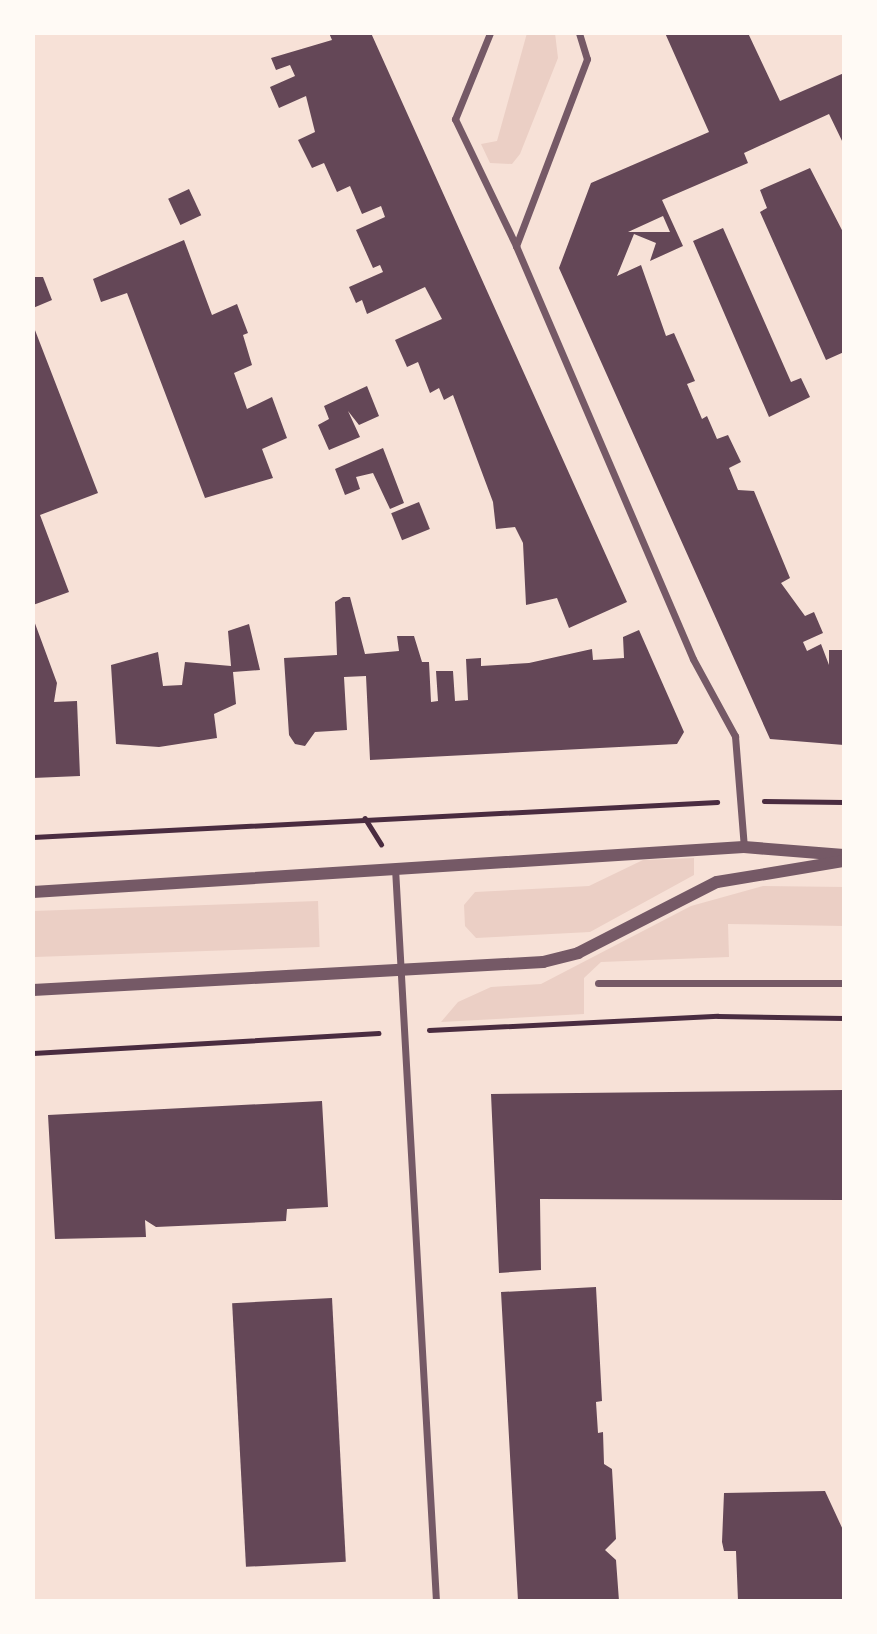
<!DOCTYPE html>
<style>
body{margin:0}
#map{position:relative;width:877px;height:1634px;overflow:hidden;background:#f7e1d7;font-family:Manrope,sans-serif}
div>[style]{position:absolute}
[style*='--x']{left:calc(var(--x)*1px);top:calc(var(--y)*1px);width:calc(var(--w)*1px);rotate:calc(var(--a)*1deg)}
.green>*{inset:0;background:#ebcfc5;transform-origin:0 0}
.building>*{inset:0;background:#644757;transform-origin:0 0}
.path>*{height:4.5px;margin:-2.25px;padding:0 2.25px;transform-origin:2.25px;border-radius:2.25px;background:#4a2c40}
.minor>*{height:7px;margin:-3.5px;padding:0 3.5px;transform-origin:3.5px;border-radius:3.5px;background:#755966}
.tertiary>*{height:12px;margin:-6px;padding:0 6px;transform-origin:6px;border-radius:6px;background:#755966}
span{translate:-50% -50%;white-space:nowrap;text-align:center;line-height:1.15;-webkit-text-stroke:5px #fffaf5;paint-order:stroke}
.frame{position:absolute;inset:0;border:35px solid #fffaf5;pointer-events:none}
</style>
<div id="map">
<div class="green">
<div style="clip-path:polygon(527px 33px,555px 33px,558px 58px,520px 154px,512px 164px,490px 163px,481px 144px,497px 141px)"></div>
<div style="clip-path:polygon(694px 858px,694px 875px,590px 932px,476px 938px,465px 926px,464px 905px,475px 892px,589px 886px,643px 860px)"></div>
<div style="clip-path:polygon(763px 886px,844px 887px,844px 926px,728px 924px,729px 957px,601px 962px,584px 978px,584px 1014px,441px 1022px,458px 1002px,491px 987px,541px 984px,691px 906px)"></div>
<div style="left:318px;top:901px;width:46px;height:285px;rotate:88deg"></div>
</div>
<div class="building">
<div style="clip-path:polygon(329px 33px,371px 33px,627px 602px,569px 628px,557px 598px,526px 605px,523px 543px,515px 527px,496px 529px,493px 502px,453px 395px,444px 400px,439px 388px,430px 393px,418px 362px,407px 367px,395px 340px,442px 319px,425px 287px,367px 314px,362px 300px,356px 303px,349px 287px,383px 272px,380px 265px,373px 268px,356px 230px,385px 217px,381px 206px,362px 214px,350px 186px,337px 192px,324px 163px,312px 168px,298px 140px,315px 132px,306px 96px,279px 108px,270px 87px,295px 76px,290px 65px,276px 70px,271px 58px,332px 40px)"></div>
<div style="clip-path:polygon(evenodd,665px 33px,748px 33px,780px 101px,844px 73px,844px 145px,829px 114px,744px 153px,748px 163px,662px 200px,683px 246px,650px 261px,656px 243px,634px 234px,617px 276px,641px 265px,666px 336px,674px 333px,695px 381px,687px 384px,702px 419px,707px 416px,717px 439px,728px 435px,741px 462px,729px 468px,738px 490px,754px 491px,790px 578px,781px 583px,805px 616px,814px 612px,823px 633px,803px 642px,807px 651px,821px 644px,829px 665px,829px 650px,844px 650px,844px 745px,770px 739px,559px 268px,591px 183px,709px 132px,665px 33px,663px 216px,670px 232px,628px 232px,663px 216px)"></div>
<div style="clip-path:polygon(810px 168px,844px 234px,844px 352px,826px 360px,760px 212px,767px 208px,760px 190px)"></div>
<div style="left:189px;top:189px;width:29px;height:23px;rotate:65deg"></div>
<div style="clip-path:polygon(723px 228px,791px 382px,801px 378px,810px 397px,769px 417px,693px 241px)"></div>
<div style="clip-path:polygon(184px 240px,212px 315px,237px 304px,248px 333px,243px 335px,252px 365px,234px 373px,247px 409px,272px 397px,287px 438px,262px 449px,273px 478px,205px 498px,127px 293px,101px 302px,93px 279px)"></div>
<div style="clip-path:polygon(33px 277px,43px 277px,52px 300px,33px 308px)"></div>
<div style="clip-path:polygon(33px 325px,98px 493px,40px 515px,69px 592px,33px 605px)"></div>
<div style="clip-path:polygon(367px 386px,379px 416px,359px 425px,348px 411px,360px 437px,329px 450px,318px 425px,329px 419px,324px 406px)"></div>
<div style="clip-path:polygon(383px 448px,404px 503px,390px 509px,373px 473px,356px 477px,360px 489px,345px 495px,335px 469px)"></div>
<div style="left:419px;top:502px;width:29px;height:30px;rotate:68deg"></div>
<div style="clip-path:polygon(343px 597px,350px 597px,365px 654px,399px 651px,397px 636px,414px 636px,422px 662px,429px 662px,431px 702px,438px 701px,436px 671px,453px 671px,455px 701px,468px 700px,466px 659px,481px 658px,481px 666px,529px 663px,592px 649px,593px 660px,624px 658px,623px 637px,639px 630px,684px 732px,677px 744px,370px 760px,366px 676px,344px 677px,347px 730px,315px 732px,305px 746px,295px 744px,289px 735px,284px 658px,337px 655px,335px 602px)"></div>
<div style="clip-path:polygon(33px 618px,57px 683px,54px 702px,77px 701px,80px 776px,33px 778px)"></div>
<div style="clip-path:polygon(249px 624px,260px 670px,233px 672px,236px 704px,214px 714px,217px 738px,159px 747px,116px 744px,111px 665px,158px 652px,163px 686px,182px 685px,185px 662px,231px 666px,228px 631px)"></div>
<div style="clip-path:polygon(844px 1090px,844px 1200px,540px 1199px,541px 1270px,499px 1273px,491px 1094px)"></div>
<div style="clip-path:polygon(322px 1101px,328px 1207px,287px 1209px,286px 1221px,156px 1227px,145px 1220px,146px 1237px,55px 1239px,48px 1115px)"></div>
<div style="clip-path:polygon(596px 1287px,602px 1401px,596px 1402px,598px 1433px,603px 1432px,604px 1464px,612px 1469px,616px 1539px,605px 1550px,616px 1560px,619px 1601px,518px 1601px,501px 1292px)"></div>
<div style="left:332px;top:1298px;width:264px;height:100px;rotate:87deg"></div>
<div style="clip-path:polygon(825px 1491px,844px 1532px,844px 1601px,738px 1601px,736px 1551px,724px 1551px,722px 1542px,724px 1493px)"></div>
</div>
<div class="path">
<div style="--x:764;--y:801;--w:80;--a:0.7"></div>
<div style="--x:365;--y:818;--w:31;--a:58"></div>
<div style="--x:33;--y:837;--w:685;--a:-2.93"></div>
<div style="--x:429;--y:1030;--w:289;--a:-2.8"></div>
<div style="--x:718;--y:1016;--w:126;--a:0.9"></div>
<div style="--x:33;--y:1053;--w:346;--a:-3.3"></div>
</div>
<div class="minor">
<div style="--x:490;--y:33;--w:93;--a:112.1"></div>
<div style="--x:455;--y:119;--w:141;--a:64.3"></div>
<div style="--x:579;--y:33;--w:27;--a:73"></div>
<div style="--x:587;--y:59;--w:200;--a:110.8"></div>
<div style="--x:516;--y:246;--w:449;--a:66.8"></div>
<div style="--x:693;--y:659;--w:88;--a:61.4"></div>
<div style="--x:735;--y:736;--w:111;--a:85.4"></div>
<div style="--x:395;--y:868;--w:734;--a:86.8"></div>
<div style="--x:598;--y:983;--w:246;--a:0"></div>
</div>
<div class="tertiary">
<div style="--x:33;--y:892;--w:712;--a:-3.62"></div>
<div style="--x:744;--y:847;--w:100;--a:4.6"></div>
<div style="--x:33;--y:990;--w:511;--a:-3.14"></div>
<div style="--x:543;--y:962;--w:36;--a:-14"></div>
<div style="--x:578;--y:953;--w:156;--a:-27.1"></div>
<div style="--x:717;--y:882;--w:129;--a:-9.4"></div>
</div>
<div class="frame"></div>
</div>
